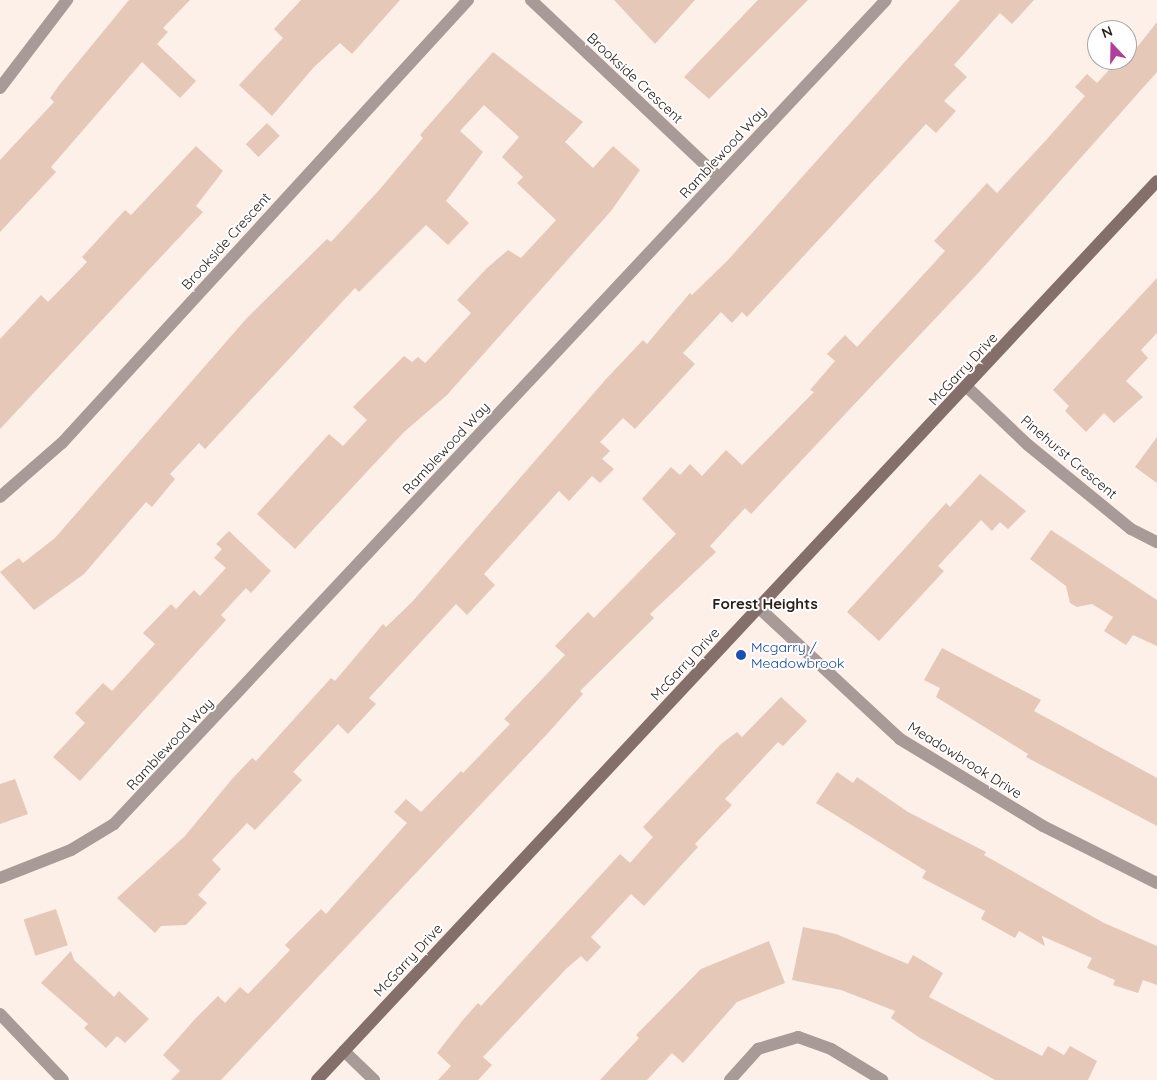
<!DOCTYPE html>
<style>
body{margin:0}
#map{position:relative;width:1157px;height:1080px;overflow:hidden;background:#fcf0e9;font-family:Quicksand,sans-serif}
div>[style]{position:absolute}
[style*='--x']{left:calc(var(--x)*1px);top:calc(var(--y)*1px);width:calc(var(--w)*1px);rotate:calc(var(--a)*1deg)}
.building>*{inset:0;background:#e5c8b7;transform-origin:0 0}
.street>*{height:12px;margin:-6px;padding:0 6px;transform-origin:6px;border-radius:6px;background:#a89a97}
.secondary>*{height:12px;margin:-6px;padding:0 6px;transform-origin:6px;border-radius:6px;background:#846f6b}
.dots>*{width:14px;height:14px;translate:-50% -50%;box-sizing:border-box;border:2px solid #fff;border-radius:50%}
span{translate:-50% -50%;white-space:nowrap;text-align:center;line-height:1.15;-webkit-text-stroke:4px #fff;paint-order:stroke}
.street-label{font-size:14px;color:#2b201a}
.transit-label{font-size:14px;color:#164399}
.left{translate:0 -50%;text-align:left}
.neighbourhood-label{font-size:15px;color:#2b201a;font-weight:700}
.north{position:absolute;left:1087px;top:20px;width:50px;height:50px;box-sizing:border-box;background:#fff;border:1px solid #aaa6a3;border-radius:50%;rotate:339deg;font-size:14px;font-weight:700;line-height:20px;text-align:center;color:#2b201a}
.north::after{content:'';display:block;margin:auto;width:18px;height:22px;background:#b13f99;clip-path:polygon(50% 0,100% 100%,50% 72%,0 100%)}
</style>
<div id="map">
<div class="building">
<div style="clip-path:polygon(129px 0,190px 0,163px 28px,168px 32px,157px 44px,196px 81px,180px 98px,142px 62px,51px 167px,56px 172px,0 232px,0 160px,54px 102px,50px 98px,60px 84px)"></div>
<div style="clip-path:polygon(301px 0,400px 0,352px 54px,340px 43px,314px 67px,272px 116px,239px 85px,283px 38px,274px 29px)"></div>
<div style="clip-path:polygon(614px 0,695px 0,655px 44px)"></div>
<div style="clip-path:polygon(758px 0,808px 0,709px 99px,684px 77px)"></div>
<div style="clip-path:polygon(960px 0,1034px 0,1012px 24px,1000px 13px,954px 65px,967px 77px,944px 101px,956px 111px,936px 133px,926px 124px,747px 317px,742px 312px,732px 323px,721px 312px,683px 353px,695px 364px,635px 429px,623px 418px,600px 442px,610px 451px,602px 459px,614px 469px,600px 483px,592px 476px,569px 501px,559px 491px,484px 574px,495px 585px,467px 615px,456px 604px,369px 698px,376px 704px,348px 734px,338px 724px,293px 772px,302px 780px,255px 830px,247px 823px,212px 860px,221px 869px,198px 895px,207px 903px,186px 925px,161px 926px,155px 933px,117px 898px,185px 836px,232px 779px,252px 758px,256px 761px,331px 678px,335px 681px,383px 624px,386px 627px,412px 602px,607px 378px,643px 340px,647px 344px,690px 293px,692px 295px,728px 260px)"></div>
<div style="clip-path:polygon(1157px 22px,1157px 72px,981px 270px,751px 514px,745px 508px,710px 546px,716px 552px,650px 614px,654px 618px,580px 691px,583px 694px,548px 733px,221px 1080px,171px 1080px,180px 1071px,163px 1055px,196px 1018px,218px 996px,225px 1003px,240px 987px,248px 994px,290px 950px,285px 945px,321px 909px,326px 914px,407px 823px,394px 812px,406px 799px,421px 812px,461px 771px,463px 773px,510px 724px,504px 719px,565px 655px,555px 646px,588px 612px,594px 618px,676px 534px,642px 499px,671px 467px,680px 475px,690px 464px,702px 476px,726px 450px,742px 465px,814px 392px,810px 390px,835px 361px,827px 354px,845px 335px,857px 347px,945px 251px,934px 241px,987px 183px,997px 193px,1048px 138px,1085px 96px,1075px 87px,1087px 74px,1097px 83px,1118px 60px,1127px 60px)"></div>
<div style="clip-path:polygon(493px 52px,583px 122px,565px 142px,593px 168px,613px 146px,640px 170px,611px 211px,447px 395px,404px 432px,295px 549px,257px 514px,329px 434px,343px 446px,367px 420px,353px 407px,404px 356px,412px 362px,418px 357px,425px 363px,429px 359px,471px 313px,457px 300px,486px 269px,508px 250px,521px 258px,556px 220px,517px 183px,523px 177px,502px 157px,519px 137px,484px 105px,460px 131px,483px 152px,446px 201px,469px 223px,448px 245px,426px 225px,359px 292px,355px 288px,205px 449px,199px 443px,170px 474px,175px 479px,152px 507px,146px 502px,84px 574px,34px 610px,0 572px,19px 558px,23px 563px,55px 538px,246px 319px,327px 239px,331px 242px,380px 189px,423px 138px,420px 135px)"></div>
<div style="left:267px;top:123px;width:18px;height:30px;rotate:45deg"></div>
<div style="clip-path:polygon(196px 146px,223px 171px,196px 206px,203px 212px,0 429px,0 339px,41px 295px,48px 302px,87px 262px,82px 257px,125px 210px,131px 215px)"></div>
<div style="clip-path:polygon(1157px 278px,1157px 333px,1141px 350px,1148px 358px,1126px 381px,1143px 397px,1114px 423px,1104px 413px,1086px 432px,1065px 411px,1069px 406px,1053px 390px)"></div>
<div style="clip-path:polygon(1157px 437px,1157px 483px,1135px 467px)"></div>
<div style="clip-path:polygon(980px 474px,1026px 511px,1008px 529px,1000px 522px,992px 531px,981px 520px,938px 566px,944px 571px,879px 641px,847px 612px,946px 503px,950px 507px)"></div>
<div style="clip-path:polygon(1051px 530px,1157px 600px,1157px 646px,1133px 635px,1126px 645px,1104px 631px,1113px 617px,1092px 604px,1077px 607px,1070px 603px,1066px 586px,1030px 559px)"></div>
<div style="clip-path:polygon(229px 531px,271px 571px,251px 593px,246px 588px,221px 615px,226px 620px,80px 781px,53px 757px,85px 723px,75px 713px,103px 683px,112px 691px,155px 644px,143px 633px,171px 604px,176px 609px,194px 590px,200px 596px,226px 568px,214px 558px,222px 549px,216px 544px)"></div>
<div style="clip-path:polygon(942px 648px,1041px 700px,1034px 711px,1157px 778px,1157px 826px,1026px 757px,1028px 754px,936px 697px,940px 688px,924px 680px)"></div>
<div style="clip-path:polygon(781px 697px,807px 721px,783px 746px,778px 742px,725px 799px,732px 805px,695px 844px,698px 847px,644px 906px,631px 894px,591px 937px,601px 947px,587px 962px,581px 956px,567px 968px,483px 1057px,492px 1065px,478px 1080px,438px 1080px,451px 1066px,437px 1053px,462px 1021px,478px 1003px,481px 1006px,620px 854px,630px 863px,653px 837px,643px 827px,721px 744px,737px 732px,742px 737px)"></div>
<div style="clip-path:polygon(837px 772px,853px 783px,857px 777px,908px 812px,986px 852px,984px 855px,1104px 923px,1157px 946px,1157px 985px,1143px 980px,1138px 993px,1113px 985px,1115px 980px,1087px 968px,1092px 958px,1042px 936px,1045px 946px,1019px 931px,1015px 938px,981px 919px,985px 911px,922px 878px,926px 871px,816px 803px)"></div>
<div style="clip-path:polygon(15px 779px,28px 814px,0 824px,0 784px)"></div>
<div style="left:56px;top:909px;width:38px;height:34px;rotate:72deg"></div>
<div style="clip-path:polygon(803px 927px,836px 934px,908px 964px,913px 955px,943px 973px,929px 997px,1042px 1056px,1048px 1046px,1064px 1055px,1070px 1046px,1097px 1061px,1088px 1080px,995px 1080px,920px 1038px,891px 1018px,895px 1011px,841px 990px,792px 980px)"></div>
<div style="clip-path:polygon(769px 941px,785px 983px,737px 1002px,683px 1063px,672px 1053px,647px 1080px,600px 1080px,639px 1038px,636px 1035px,701px 969px)"></div>
<div style="clip-path:polygon(71px 951px,74px 960px,114px 997px,119px 991px,149px 1019px,125px 1043px,117px 1036px,106px 1048px,84px 1028px,88px 1024px,41px 983px)"></div>
</div>
<div class="street">
<div style="--x:531;--y:0;--w:259;--a:43.4"></div>
<div style="--x:0;--y:88;--w:111;--a:-52.7"></div>
<div style="--x:967;--y:387;--w:84;--a:43.6"></div>
<div style="--x:1028;--y:445;--w:133;--a:39.2"></div>
<div style="--x:1131;--y:529;--w:29;--a:27"></div>
<div style="--x:0;--y:497;--w:82;--a:-41.1"></div>
<div style="--x:62;--y:443;--w:601;--a:-47.5"></div>
<div style="--x:759;--y:608;--w:192;--a:42.9"></div>
<div style="--x:900;--y:739;--w:167;--a:31.3"></div>
<div style="--x:1043;--y:826;--w:127;--a:26.6"></div>
<div style="--x:0;--y:878;--w:76;--a:-21.5"></div>
<div style="--x:71;--y:850;--w:50;--a:-31.2"></div>
<div style="--x:114;--y:824;--w:1129;--a:-46.87"></div>
<div style="--x:0;--y:1014;--w:91;--a:46.3"></div>
<div style="--x:344;--y:1051;--w:42;--a:44"></div>
<div style="--x:730;--y:1080;--w:42;--a:-47.9"></div>
<div style="--x:758;--y:1049;--w:42;--a:-16.7"></div>
<div style="--x:798;--y:1037;--w:35;--a:20"></div>
<div style="--x:831;--y:1049;--w:60;--a:31.3"></div>
</div>
<div class="secondary">
<div style="--x:317;--y:1080;--w:1230;--a:-46.94"></div>
</div>
<div class="dots">
<div style="left:741px;top:655px;background:#1a4fb4"></div>
</div>
<div class="street-label">
<span style="left:635px;top:78px;rotate:43deg">Brookside Crescent</span>
<span style="left:723px;top:152px;rotate:-47deg">Ramblewood Way</span>
<span style="left:226px;top:241px;rotate:-48deg">Brookside Crescent</span>
<span style="left:963px;top:369px;rotate:-47deg">McGarry Drive</span>
<span style="left:446px;top:448px;rotate:-47deg">Ramblewood Way</span>
<span style="left:1069px;top:457px;rotate:40deg">Pinehurst Crescent</span>
<span style="left:685px;top:664px;rotate:-47deg">McGarry Drive</span>
<span style="left:170px;top:744px;rotate:-47deg">Ramblewood Way</span>
<span style="left:965px;top:760px;rotate:32deg">Meadowbrook Drive</span>
<span style="left:408px;top:960px;rotate:-47deg">McGarry Drive</span>
</div>
<div class="transit-label">
<span class="left" style="left:751px;top:655px">Mcgarry /<br>Meadowbrook</span>
</div>
<div class="neighbourhood-label">
<span style="left:765px;top:604px">Forest Heights</span>
</div>
<div class="north">N</div>
</div>
